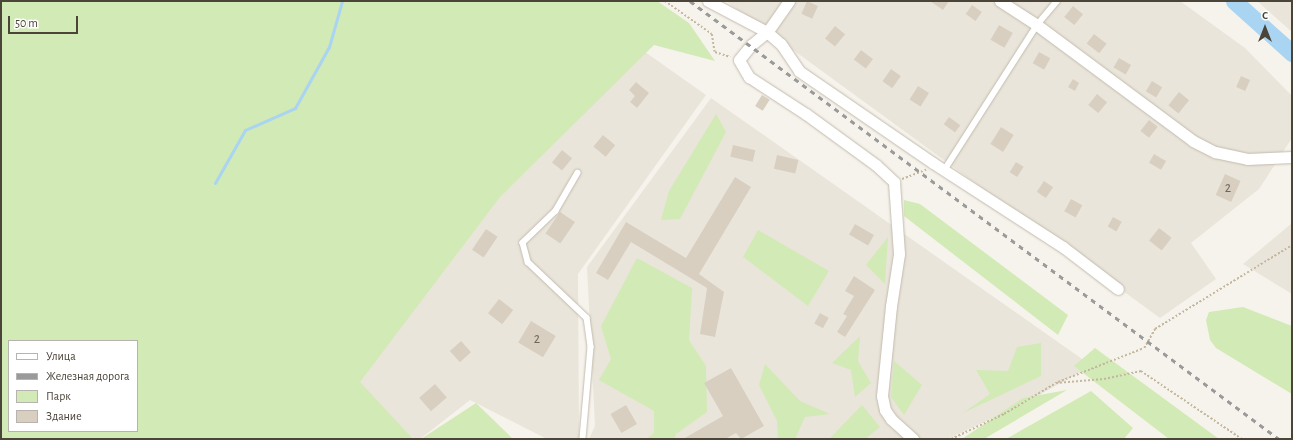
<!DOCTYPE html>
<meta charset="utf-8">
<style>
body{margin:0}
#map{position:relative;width:1293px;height:440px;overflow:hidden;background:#f6f3ec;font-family:"Alegreya Sans",sans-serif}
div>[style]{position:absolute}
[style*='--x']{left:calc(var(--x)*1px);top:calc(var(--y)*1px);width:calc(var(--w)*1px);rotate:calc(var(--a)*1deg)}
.residential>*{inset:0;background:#eae5da}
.green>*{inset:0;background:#d2eab5}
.stream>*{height:3px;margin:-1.5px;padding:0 1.5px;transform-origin:1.5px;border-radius:1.5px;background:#a9d4f2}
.river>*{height:17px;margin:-8.5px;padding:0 8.5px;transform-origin:8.5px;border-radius:8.5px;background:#a9d4f2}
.building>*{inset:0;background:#d8cfc1;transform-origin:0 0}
.path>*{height:1.5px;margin-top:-0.75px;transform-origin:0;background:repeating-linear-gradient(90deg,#c4b79f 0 2px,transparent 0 4px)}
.roads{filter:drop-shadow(0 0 1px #c2bbae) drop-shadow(0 0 1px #c2bbae)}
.lane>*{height:5.5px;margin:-2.75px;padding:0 2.75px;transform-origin:2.75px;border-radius:2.75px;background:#fff}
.street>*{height:11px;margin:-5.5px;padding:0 5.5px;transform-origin:5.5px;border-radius:5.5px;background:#fff}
.rail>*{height:3px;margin-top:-1.5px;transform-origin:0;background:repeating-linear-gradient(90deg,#9a9a9a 0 5px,transparent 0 10px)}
span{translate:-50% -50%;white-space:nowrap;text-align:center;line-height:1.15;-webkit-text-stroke:3px #fff;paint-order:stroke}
.number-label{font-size:14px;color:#6e675b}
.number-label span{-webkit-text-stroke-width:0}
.frame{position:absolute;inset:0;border:2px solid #4b4439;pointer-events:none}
.legend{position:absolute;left:8px;top:340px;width:130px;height:92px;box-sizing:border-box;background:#fff;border:1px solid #b7b4b0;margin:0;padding:5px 7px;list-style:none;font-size:12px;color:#4b4439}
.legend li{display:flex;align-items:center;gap:8px;height:20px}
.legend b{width:20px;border:1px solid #b7b4b0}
.north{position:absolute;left:1245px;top:8px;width:40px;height:40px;-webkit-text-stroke:3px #fff;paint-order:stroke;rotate:0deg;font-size:11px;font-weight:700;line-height:16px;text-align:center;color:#4b4439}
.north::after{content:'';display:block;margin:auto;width:14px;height:18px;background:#4b4439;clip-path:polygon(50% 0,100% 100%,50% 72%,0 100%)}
.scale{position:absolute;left:8px;top:16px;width:70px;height:18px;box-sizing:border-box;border:2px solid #4b4439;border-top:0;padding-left:5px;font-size:12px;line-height:14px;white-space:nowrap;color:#4b4439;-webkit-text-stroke:3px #fff;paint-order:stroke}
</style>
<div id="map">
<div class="residential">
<div style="clip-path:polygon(726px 1px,1180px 1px,1245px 48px,1292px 96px,1292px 138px,1259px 189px,1191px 243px,1216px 279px,1160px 318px)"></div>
<div style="clip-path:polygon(1257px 1px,1292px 1px,1292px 32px)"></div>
<div style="clip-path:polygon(638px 47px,706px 95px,578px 274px,579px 439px,547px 439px,470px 400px,420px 439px,412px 439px,353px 382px,487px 210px)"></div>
<div style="clip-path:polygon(711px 98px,1092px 366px,1015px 408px,947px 439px,589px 439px,595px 426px,587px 267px)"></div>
<div style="clip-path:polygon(1292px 223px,1292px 294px,1243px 264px)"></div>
</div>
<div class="green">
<div style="clip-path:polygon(evenodd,1px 1px,657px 1px,689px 23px,715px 61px,654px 45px,500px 197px,360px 382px,413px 439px,1px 439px,1px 1px,9px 341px,137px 341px,137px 431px,9px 431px,9px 341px)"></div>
<div style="clip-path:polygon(716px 114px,726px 132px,680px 219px,661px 220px,669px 191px)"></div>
<div style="clip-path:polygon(904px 200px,920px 204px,1068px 315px,1058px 335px,904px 216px)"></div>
<div style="clip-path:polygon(758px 230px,829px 271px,808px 306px,743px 257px)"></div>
<div style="clip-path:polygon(888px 237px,885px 284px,866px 265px)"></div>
<div style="clip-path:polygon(637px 258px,692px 288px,689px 340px,706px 366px,707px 412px,676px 434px,674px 439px,646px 439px,654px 433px,654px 411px,599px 380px,611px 359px,601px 326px)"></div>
<div style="clip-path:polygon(1243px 307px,1292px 326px,1292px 394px,1216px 348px,1210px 340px,1206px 320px,1209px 312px)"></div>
<div style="clip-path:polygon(860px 336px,858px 361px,871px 383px,855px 397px,851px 370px,832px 363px)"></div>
<div style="clip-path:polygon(1041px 343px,1041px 376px,963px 413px,990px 394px,976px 370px,1008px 371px,1017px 347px)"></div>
<div style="clip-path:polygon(1095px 348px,1219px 439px,1169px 439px,1074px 366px)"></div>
<div style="clip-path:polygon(894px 361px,922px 385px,904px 415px,891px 397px)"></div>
<div style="clip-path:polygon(765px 364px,800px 401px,830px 414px,805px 417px,795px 439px,778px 439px,777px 421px,759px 385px)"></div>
<div style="clip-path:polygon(1067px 390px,984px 439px,962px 439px,1023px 398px)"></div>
<div style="clip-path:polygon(1091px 391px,1133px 428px,1124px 439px,1006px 439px)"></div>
<div style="clip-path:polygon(476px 403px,513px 439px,421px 439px)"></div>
<div style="clip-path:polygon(862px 405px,880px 427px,865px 439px,829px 439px)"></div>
</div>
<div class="stream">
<div style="--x:215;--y:183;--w:61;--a:-60.5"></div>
<div style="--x:245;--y:130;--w:55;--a:-23.7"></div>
<div style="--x:295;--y:108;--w:70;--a:-60.9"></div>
<div style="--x:329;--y:47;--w:48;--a:-74.2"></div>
</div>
<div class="river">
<div style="--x:1234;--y:1;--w:78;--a:41.9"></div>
</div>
<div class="building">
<div style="left:807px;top:1px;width:12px;height:14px;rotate:24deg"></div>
<div style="clip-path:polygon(930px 1px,949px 1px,943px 10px)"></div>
<div style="left:972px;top:5px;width:12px;height:11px;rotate:35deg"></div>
<div style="left:1073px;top:6px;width:13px;height:14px;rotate:39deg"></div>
<div style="left:999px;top:25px;width:16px;height:17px;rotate:30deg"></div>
<div style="left:835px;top:26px;width:13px;height:16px;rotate:39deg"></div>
<div style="left:1094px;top:34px;width:16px;height:12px;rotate:38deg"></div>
<div style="left:861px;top:50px;width:15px;height:12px;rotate:37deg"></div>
<div style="left:1039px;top:52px;width:13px;height:13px;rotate:29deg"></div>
<div style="left:1119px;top:58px;width:14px;height:11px;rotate:30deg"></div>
<div style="left:891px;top:69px;width:12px;height:15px;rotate:35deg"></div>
<div style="left:1241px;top:76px;width:10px;height:12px;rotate:24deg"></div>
<div style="clip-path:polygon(1073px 79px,1079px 83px,1075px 91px,1068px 87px)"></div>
<div style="left:1152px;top:81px;width:12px;height:12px;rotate:31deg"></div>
<div style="clip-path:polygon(636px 82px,649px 93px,637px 108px,630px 102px,635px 96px,629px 90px)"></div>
<div style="left:918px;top:86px;width:13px;height:16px;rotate:32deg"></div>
<div style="left:1179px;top:92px;width:13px;height:17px;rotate:39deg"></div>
<div style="left:1097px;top:94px;width:13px;height:14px;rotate:39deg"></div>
<div style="left:762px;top:95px;width:9px;height:13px;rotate:32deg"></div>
<div style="left:949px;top:117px;width:14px;height:9px;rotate:36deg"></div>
<div style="left:1149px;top:120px;width:11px;height:14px;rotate:38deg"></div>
<div style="left:1001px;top:127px;width:15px;height:20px;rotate:32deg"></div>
<div style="left:603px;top:135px;width:16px;height:15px;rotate:40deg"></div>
<div style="left:733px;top:145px;width:23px;height:12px;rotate:13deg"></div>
<div style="left:562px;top:150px;width:13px;height:16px;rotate:39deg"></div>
<div style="left:1154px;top:154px;width:14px;height:10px;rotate:30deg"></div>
<div style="left:777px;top:155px;width:22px;height:14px;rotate:13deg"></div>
<div style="left:1016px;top:162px;width:9px;height:12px;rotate:32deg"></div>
<div style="left:1225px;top:174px;width:17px;height:23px;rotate:24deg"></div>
<div style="clip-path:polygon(735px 177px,751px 187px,699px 274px,724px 292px,715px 337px,700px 334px,707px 288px,631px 242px,608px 280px,596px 273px,626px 222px,686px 258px)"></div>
<div style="left:1044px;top:181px;width:11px;height:13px;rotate:34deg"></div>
<div style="left:1071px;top:199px;width:13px;height:14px;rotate:29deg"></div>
<div style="left:560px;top:212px;width:18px;height:26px;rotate:34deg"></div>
<div style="left:1113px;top:217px;width:10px;height:11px;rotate:29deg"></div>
<div style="left:855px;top:224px;width:22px;height:12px;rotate:30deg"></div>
<div style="left:1159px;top:228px;width:16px;height:16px;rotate:38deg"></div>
<div style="left:486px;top:229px;width:14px;height:25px;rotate:34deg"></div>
<div style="clip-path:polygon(854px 276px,875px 290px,845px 337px,837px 332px,847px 316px,843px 314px,854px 296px,845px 291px)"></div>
<div style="left:499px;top:299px;width:18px;height:18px;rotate:38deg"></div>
<div style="left:820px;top:313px;width:10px;height:12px;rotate:29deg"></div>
<div style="left:531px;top:321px;width:29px;height:25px;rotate:31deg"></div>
<div style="left:461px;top:341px;width:15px;height:15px;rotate:48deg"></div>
<div style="clip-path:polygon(731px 368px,764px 426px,741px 439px,736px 433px,725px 439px,683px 439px,723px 416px,704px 383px)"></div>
<div style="left:435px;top:384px;width:18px;height:21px;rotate:49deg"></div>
<div style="left:626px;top:405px;width:22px;height:18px;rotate:60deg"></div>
</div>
<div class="path">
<div style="--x:665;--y:1;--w:57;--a:35.1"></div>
<div style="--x:712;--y:34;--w:18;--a:81"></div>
<div style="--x:715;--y:52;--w:16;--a:18"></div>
<div style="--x:902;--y:179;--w:26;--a:-21"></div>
<div style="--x:1058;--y:382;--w:92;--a:-21.6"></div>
<div style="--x:1144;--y:348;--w:22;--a:-60"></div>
<div style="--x:1155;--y:329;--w:161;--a:-31.5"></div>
<div style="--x:951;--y:439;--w:59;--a:-25.3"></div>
<div style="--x:1004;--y:414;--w:61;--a:-30.8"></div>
<div style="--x:1056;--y:383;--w:48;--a:-4.8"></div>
<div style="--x:1104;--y:379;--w:38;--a:-12"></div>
<div style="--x:1141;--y:371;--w:122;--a:34"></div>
</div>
<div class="roads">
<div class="lane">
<div style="--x:945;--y:169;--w:171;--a:-57.4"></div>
<div style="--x:1037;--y:25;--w:31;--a:-50"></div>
<div style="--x:578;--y:173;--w:44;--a:120.1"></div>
<div style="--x:556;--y:211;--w:46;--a:135.9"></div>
<div style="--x:523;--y:243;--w:20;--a:75"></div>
<div style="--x:528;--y:262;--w:81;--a:43.5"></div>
<div style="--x:587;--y:318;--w:29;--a:82"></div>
<div style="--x:591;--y:347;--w:92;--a:95"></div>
</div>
<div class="street">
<div style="--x:708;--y:1;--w:67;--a:27.7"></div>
<div style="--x:767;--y:32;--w:18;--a:41"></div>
<div style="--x:781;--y:44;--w:32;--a:56"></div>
<div style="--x:799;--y:71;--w:163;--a:34.5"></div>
<div style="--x:933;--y:163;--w:155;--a:32.9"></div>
<div style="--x:1063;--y:247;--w:69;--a:37.4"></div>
<div style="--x:789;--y:1;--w:38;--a:125"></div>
<div style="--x:767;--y:32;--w:21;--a:141"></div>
<div style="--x:751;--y:45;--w:19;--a:129"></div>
<div style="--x:739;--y:60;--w:20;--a:60"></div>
<div style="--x:749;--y:77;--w:68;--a:33"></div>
<div style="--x:806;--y:114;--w:87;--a:36.1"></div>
<div style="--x:876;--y:165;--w:25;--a:43"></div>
<div style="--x:894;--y:182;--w:72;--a:86"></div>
<div style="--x:899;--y:254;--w:53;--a:98.7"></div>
<div style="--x:891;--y:306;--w:90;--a:95.7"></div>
<div style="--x:882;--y:396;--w:14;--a:78"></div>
<div style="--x:885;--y:410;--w:11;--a:56"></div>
<div style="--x:891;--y:419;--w:30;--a:42"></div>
<div style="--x:1000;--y:1;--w:44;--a:33"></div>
<div style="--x:1037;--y:25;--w:194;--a:36.6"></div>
<div style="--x:1193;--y:141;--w:25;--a:27"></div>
<div style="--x:1215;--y:152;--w:33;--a:12"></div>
<div style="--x:1247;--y:159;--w:45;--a:-2.5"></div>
</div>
</div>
<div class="rail">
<div style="--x:690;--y:1;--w:734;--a:36.64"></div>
</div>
<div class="number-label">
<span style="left:1228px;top:188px">2</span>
<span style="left:537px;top:339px">2</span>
</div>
<div class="frame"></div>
<ul class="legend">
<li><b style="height:5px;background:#fff"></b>Улица</li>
<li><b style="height:5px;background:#9a9a9a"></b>Железная дорога</li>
<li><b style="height:11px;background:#d2eab5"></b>Парк</li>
<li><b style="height:11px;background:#d8cfc1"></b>Здание</li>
</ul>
<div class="north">С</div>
<div class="scale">50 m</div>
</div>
